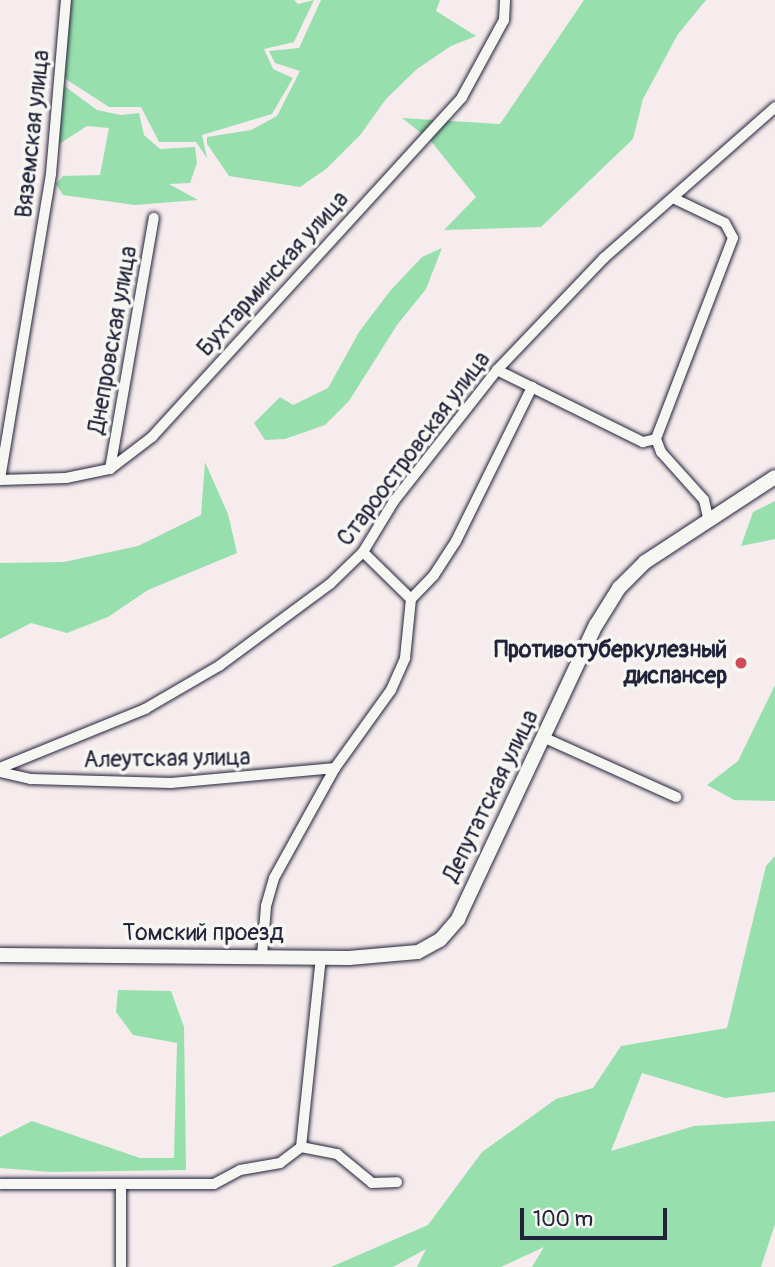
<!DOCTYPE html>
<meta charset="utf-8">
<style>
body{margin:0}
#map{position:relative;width:775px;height:1267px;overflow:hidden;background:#f7eced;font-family:Pangolin,sans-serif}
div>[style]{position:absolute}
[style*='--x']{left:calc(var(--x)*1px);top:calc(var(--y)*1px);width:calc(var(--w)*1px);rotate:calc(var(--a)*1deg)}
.green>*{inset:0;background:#97dfad}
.roads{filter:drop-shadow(0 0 2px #22223b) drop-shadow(0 0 2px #22223b)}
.street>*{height:10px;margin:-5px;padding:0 5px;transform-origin:5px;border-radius:5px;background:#f6f6f2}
.secondary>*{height:14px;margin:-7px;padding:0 7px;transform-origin:7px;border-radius:7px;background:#f6f6f2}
.dots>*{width:19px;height:19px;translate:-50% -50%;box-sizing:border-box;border:4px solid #f6f6f2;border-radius:50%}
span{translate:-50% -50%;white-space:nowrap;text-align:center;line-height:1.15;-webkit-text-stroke:7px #f6f6f2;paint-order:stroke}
.street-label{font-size:23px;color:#22223b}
.poi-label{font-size:23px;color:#22223b;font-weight:700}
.right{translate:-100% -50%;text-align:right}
.scale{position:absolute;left:520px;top:1208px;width:147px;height:32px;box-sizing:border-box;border:4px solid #22223b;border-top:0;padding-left:9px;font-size:21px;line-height:24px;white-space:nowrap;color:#22223b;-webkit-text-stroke:5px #f6f6f2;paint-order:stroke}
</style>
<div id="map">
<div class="green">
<div style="clip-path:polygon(60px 0,294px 0,298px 4px,314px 0,294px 42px,264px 49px,273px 69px,293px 78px,272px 114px,202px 135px,207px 158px,196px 142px,159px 142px,141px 107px,109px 107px,61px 76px)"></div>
<div style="clip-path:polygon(321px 0,440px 0,436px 11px,476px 36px,451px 46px,417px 69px,386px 99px,361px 134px,326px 169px,300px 187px,229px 176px,207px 144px,207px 137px,251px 130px,277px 116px,300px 71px,275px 63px,269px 51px,299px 48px)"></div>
<div style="clip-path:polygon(584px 0,706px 0,678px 34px,643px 99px,633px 139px,541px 227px,444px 230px,476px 197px,430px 140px,402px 118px,500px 124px)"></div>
<div style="clip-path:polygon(59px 82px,97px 110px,121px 115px,139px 113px,144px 135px,160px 149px,195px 147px,197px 163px,190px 183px,169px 184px,198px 200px,135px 205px,63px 195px,56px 184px,63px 176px,100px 175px,109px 128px,87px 126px,53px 148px)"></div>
<div style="clip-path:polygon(442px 248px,426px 289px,397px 325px,349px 401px,325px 425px,285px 439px,265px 440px,254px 423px,280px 397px,293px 405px,328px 388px,359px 332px,390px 291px,422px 257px)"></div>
<div style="clip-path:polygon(205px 462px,228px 514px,237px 553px,148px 590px,108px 617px,67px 633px,31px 623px,0 639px,0 563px,64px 562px,138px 546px,201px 515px)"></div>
<div style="clip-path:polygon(775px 501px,775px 539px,741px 546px,753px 512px)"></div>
<div style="clip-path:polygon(775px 685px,775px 801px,734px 800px,707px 785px,738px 761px)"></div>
<div style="clip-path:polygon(775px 856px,775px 1092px,725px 1098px,642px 1073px,611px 1151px,694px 1126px,775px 1121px,775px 1224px,761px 1267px,532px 1267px,544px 1247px,501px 1267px,417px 1267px,426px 1249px,393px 1267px,331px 1267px,428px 1225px,482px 1152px,556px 1099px,593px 1088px,621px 1046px,727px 1028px,766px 866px)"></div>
<div style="clip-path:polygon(118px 990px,171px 991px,184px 1027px,186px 1170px,51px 1172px,0 1168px,0 1137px,32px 1121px,140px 1158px,174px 1158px,177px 1043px,133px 1035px,116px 1012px)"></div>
</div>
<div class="roads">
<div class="street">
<div style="--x:675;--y:199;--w:55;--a:25.6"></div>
<div style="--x:725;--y:223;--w:17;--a:62"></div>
<div style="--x:733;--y:238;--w:215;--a:111"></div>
<div style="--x:656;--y:439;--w:14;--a:69"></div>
<div style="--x:661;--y:452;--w:64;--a:48.1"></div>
<div style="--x:704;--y:500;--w:17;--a:77"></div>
<div style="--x:497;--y:370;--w:163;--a:26.3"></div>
<div style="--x:643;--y:442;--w:13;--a:-13"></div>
<div style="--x:110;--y:469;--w:255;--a:-80.1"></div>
<div style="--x:0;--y:479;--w:309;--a:-80.5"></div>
<div style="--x:51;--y:174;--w:175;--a:-85.1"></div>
<div style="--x:0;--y:480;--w:66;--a:-1.7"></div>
<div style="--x:66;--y:478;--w:45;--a:-11.6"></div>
<div style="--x:110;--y:469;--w:53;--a:-37.3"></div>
<div style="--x:152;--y:437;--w:460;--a:-47.6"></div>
<div style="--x:462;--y:97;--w:88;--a:-61.4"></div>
<div style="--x:504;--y:20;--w:20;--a:-87"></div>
<div style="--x:363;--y:552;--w:67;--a:44.4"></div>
<div style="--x:545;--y:738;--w:144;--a:24.2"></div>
<div style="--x:0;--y:768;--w:157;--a:-22.1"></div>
<div style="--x:145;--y:709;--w:86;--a:-30.2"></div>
<div style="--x:219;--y:666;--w:138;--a:-36.5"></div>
<div style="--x:330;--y:584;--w:46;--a:-44.1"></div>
<div style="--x:363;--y:552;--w:60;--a:-58.7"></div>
<div style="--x:394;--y:501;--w:167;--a:-51.8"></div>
<div style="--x:497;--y:370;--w:155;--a:-46.3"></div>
<div style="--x:604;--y:258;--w:228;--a:-41.4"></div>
<div style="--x:0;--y:772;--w:32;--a:13"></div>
<div style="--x:31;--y:779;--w:140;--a:1.6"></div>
<div style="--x:171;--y:783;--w:165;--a:-5.2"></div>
<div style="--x:335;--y:768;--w:96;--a:-54.3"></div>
<div style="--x:391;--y:690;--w:35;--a:-66"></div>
<div style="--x:405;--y:658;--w:59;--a:-84.2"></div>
<div style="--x:411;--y:599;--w:33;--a:-46"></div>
<div style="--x:434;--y:575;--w:40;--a:-57.1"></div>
<div style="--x:456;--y:541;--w:172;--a:-63.7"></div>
<div style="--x:262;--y:956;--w:50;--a:-85.4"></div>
<div style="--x:266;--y:906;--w:29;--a:-74"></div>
<div style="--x:274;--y:878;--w:126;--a:-61"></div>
<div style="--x:301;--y:1147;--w:191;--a:-84"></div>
<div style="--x:301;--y:1147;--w:37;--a:11"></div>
<div style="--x:337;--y:1154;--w:45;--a:39.6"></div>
<div style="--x:372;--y:1183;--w:25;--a:-2"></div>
<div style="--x:0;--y:1184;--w:214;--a:0"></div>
<div style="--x:214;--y:1184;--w:30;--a:-28"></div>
<div style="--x:240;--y:1170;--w:41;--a:-9.9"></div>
<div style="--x:280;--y:1163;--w:26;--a:-37"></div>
<div style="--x:121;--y:1184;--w:83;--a:90"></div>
</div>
<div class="secondary">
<div style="--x:0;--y:955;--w:349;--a:0.5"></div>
<div style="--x:349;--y:958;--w:69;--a:-5"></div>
<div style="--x:418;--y:952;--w:25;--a:-29"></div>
<div style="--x:440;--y:940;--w:28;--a:-49"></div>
<div style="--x:458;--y:919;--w:325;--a:-64.9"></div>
<div style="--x:596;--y:625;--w:44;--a:-58.1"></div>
<div style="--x:619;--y:588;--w:37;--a:-45"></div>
<div style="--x:645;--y:562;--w:155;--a:-33.2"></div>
</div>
</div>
<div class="dots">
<div style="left:741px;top:663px;background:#d1495b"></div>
</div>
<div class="street-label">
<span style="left:33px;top:134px;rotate:-84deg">Вяземская улица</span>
<span style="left:273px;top:274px;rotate:-48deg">Бухтарминская улица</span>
<span style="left:113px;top:340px;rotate:-80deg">Днепровская улица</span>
<span style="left:414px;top:449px;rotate:-53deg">Староостровская улица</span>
<span style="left:167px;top:759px;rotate:-1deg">Алеутская улица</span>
<span style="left:491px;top:796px;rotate:-64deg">Депутатская улица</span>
<span style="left:203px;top:933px">Томский проезд</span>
</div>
<div class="poi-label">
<span class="right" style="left:727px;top:663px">Противотуберкулезный<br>диспансер</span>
</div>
<div class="scale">100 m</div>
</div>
